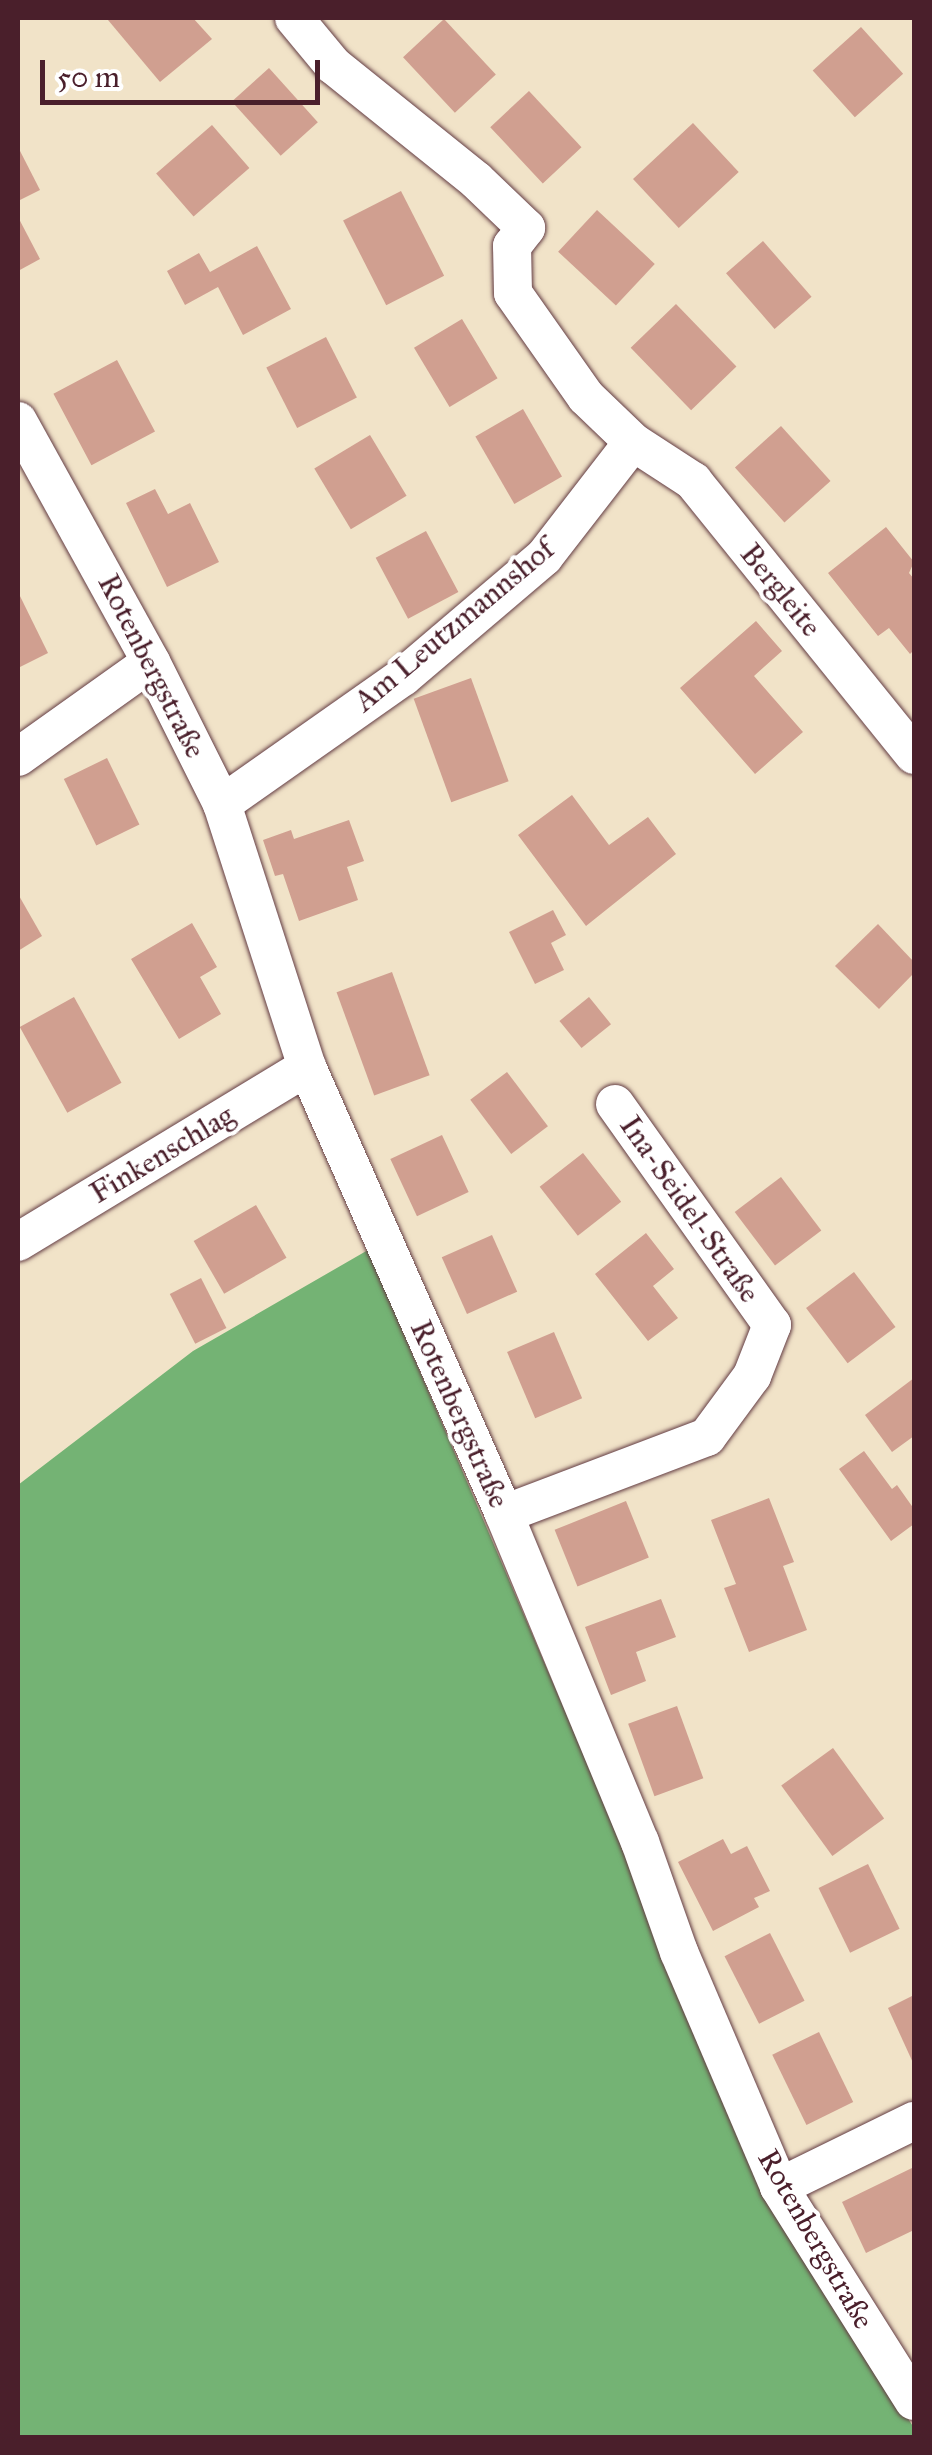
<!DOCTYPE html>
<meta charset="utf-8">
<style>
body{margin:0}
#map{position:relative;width:932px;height:2455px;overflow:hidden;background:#f1e3c8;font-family:"IM FELL Great Primer",serif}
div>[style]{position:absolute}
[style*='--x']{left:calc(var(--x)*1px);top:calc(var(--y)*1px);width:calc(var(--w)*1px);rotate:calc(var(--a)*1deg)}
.forest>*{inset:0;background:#74b374}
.building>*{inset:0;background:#d09f90;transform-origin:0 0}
.roads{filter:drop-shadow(0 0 2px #633c43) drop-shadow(0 0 2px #633c43)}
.minor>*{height:38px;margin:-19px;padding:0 19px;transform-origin:19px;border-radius:19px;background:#fff}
span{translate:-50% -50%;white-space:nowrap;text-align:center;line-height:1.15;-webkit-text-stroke:8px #fff;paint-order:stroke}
.street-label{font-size:30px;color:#4a1f2b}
.frame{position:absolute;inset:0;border:20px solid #4a1f2b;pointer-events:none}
.scale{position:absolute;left:40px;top:60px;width:280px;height:45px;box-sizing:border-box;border:5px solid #4a1f2b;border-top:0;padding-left:12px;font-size:30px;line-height:35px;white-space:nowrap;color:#4a1f2b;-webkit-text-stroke:8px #fff;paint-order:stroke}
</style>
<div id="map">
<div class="forest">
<div style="clip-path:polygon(368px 1250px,782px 2219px,914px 2428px,914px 2437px,18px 2438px,18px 1485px,193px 1351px)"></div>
</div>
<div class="building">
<div style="clip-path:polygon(110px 18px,193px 18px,212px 39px,160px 82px,108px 20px)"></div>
<div style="left:444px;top:19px;width:76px;height:56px;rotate:47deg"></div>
<div style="left:861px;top:27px;width:63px;height:65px;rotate:48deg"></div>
<div style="left:269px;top:68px;width:73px;height:50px;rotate:48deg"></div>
<div style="left:529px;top:91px;width:77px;height:53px;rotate:47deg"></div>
<div style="left:693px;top:123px;width:67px;height:82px;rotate:47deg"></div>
<div style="left:212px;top:125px;width:57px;height:74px;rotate:49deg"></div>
<div style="clip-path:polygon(18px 147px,40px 190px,18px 201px)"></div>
<div style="left:401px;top:191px;width:95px;height:65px;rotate:63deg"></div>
<div style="left:597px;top:210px;width:79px;height:57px;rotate:43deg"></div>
<div style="clip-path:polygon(18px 217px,40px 259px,18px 271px)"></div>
<div style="left:763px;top:241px;width:74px;height:49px;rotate:49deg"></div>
<div style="clip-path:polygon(257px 246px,291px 309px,243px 335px,218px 287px,185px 305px,167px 271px,199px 253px,210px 272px)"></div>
<div style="left:676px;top:304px;width:87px;height:63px;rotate:46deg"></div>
<div style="left:462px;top:319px;width:69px;height:56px;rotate:59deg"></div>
<div style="left:326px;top:337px;width:68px;height:67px;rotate:63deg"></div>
<div style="left:117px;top:360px;width:81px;height:72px;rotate:62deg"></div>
<div style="left:523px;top:409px;width:78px;height:55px;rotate:60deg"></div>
<div style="left:781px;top:426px;width:74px;height:62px;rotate:48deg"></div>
<div style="left:370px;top:435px;width:71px;height:65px;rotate:59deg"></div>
<div style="clip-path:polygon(155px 489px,168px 514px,190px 503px,219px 562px,167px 587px,126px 503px)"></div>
<div style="clip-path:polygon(886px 527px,914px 562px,909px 573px,914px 579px,914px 650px,910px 654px,889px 628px,878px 636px,828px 573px)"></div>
<div style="left:426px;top:531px;width:69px;height:57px;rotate:62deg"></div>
<div style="clip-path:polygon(18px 592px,48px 653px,18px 668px)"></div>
<div style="clip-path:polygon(756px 621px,782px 651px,754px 676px,803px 732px,755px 774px,680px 688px)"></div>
<div style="left:471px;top:678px;width:110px;height:61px;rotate:70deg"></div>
<div style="left:107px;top:758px;width:74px;height:48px;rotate:64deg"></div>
<div style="clip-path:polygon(572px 795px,609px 845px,648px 817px,676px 854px,586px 926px,518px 835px)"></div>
<div style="clip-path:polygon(349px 820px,364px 861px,347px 867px,358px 900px,299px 921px,283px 874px,275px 876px,263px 840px,291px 830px,294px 839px)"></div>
<div style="clip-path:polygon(18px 894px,42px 936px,18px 951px)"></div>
<div style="clip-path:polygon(553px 910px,566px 935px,551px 943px,564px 970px,535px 984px,509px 932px)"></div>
<div style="clip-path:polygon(192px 923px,217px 967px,200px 977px,221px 1014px,179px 1039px,131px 959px)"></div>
<div style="clip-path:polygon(878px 924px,914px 962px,914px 973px,879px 1009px,835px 966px)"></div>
<div style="left:392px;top:972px;width:110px;height:59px;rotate:70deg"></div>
<div style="left:74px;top:997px;width:98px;height:62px;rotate:61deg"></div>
<div style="left:589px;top:997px;width:35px;height:38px;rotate:51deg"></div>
<div style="left:507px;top:1072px;width:68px;height:46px;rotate:53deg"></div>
<div style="left:442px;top:1135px;width:63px;height:57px;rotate:65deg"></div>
<div style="left:583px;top:1153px;width:62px;height:55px;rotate:52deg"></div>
<div style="left:781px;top:1177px;width:67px;height:58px;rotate:53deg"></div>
<div style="left:256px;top:1205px;width:61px;height:72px;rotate:60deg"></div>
<div style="clip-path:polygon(646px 1233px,674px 1269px,653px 1286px,678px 1318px,648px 1341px,595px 1274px)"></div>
<div style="left:492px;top:1235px;width:62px;height:55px;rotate:66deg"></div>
<div style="left:854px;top:1272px;width:69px;height:60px;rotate:53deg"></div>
<div style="left:201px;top:1278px;width:56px;height:35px;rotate:63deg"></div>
<div style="left:554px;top:1332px;width:72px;height:51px;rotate:67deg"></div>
<div style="clip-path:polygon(914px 1378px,914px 1436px,892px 1452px,865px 1415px)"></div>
<div style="clip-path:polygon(864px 1451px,892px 1489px,897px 1485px,914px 1509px,914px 1524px,891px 1541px,839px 1469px)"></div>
<div style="clip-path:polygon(769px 1498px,794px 1562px,783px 1566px,807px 1630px,749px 1652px,724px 1588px,736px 1584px,711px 1520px)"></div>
<div style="left:626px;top:1501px;width:61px;height:77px;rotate:68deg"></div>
<div style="clip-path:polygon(661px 1599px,676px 1637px,636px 1652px,646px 1681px,611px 1695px,585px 1627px)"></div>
<div style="left:677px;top:1706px;width:77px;height:52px;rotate:70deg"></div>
<div style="left:833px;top:1748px;width:87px;height:64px;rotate:54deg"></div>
<div style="clip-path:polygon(723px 1839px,731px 1854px,747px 1846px,770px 1891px,754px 1898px,759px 1907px,713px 1931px,678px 1862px)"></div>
<div style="left:868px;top:1864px;width:72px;height:55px;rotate:64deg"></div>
<div style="left:770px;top:1933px;width:76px;height:51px;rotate:63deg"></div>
<div style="clip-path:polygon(914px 1995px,914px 2065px,888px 2008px)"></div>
<div style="left:819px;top:2032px;width:78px;height:52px;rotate:64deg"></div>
<div style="clip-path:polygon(912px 2168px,914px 2230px,866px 2253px,842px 2202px)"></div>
</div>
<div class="roads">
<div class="minor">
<div style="--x:18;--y:421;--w:275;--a:61.1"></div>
<div style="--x:151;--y:662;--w:159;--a:63.4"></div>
<div style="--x:222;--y:804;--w:276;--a:72.1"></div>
<div style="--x:307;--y:1067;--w:488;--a:66.2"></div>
<div style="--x:504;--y:1514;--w:355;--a:67.5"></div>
<div style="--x:640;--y:1842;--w:117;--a:70.5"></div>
<div style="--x:679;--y:1952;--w:255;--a:66.9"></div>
<div style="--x:779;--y:2187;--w:253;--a:57.8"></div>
<div style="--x:633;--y:442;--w:72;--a:33"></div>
<div style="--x:693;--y:481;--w:352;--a:51.1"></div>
<div style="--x:18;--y:757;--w:163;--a:-35.5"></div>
<div style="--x:222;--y:804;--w:221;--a:-35.1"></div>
<div style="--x:403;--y:677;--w:185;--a:-40.4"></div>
<div style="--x:544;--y:557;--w:145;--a:-52.3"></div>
<div style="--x:633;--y:442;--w:65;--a:-136.2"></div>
<div style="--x:586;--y:397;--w:127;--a:-125.1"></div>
<div style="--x:513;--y:293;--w:47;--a:-91.2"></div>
<div style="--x:512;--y:246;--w:23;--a:-52"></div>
<div style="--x:526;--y:228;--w:69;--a:-136.2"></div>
<div style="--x:476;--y:180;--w:184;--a:-141.2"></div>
<div style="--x:333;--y:65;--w:61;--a:-129.7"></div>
<div style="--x:18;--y:1242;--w:338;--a:-31.2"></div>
<div style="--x:504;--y:1514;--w:217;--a:-20.8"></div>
<div style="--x:707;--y:1437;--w:76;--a:-53.6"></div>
<div style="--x:752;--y:1376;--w:55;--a:-68.6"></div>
<div style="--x:772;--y:1325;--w:271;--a:-125.4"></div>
<div style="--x:779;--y:2187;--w:150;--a:-26.1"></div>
</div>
</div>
<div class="street-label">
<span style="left:781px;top:590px;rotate:51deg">Bergleite</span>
<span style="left:454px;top:625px;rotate:-40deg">Am Leutzmannshof</span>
<span style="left:152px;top:666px;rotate:63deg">Rotenbergstraße</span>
<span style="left:162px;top:1154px;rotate:-31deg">Finkenschlag</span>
<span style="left:690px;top:1209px;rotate:55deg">Ina-Seidel-Straße</span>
<span style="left:460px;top:1414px;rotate:66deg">Rotenbergstraße</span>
<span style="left:816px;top:2239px;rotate:60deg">Rotenbergstraße</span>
</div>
<div class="frame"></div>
<div class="scale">50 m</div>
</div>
